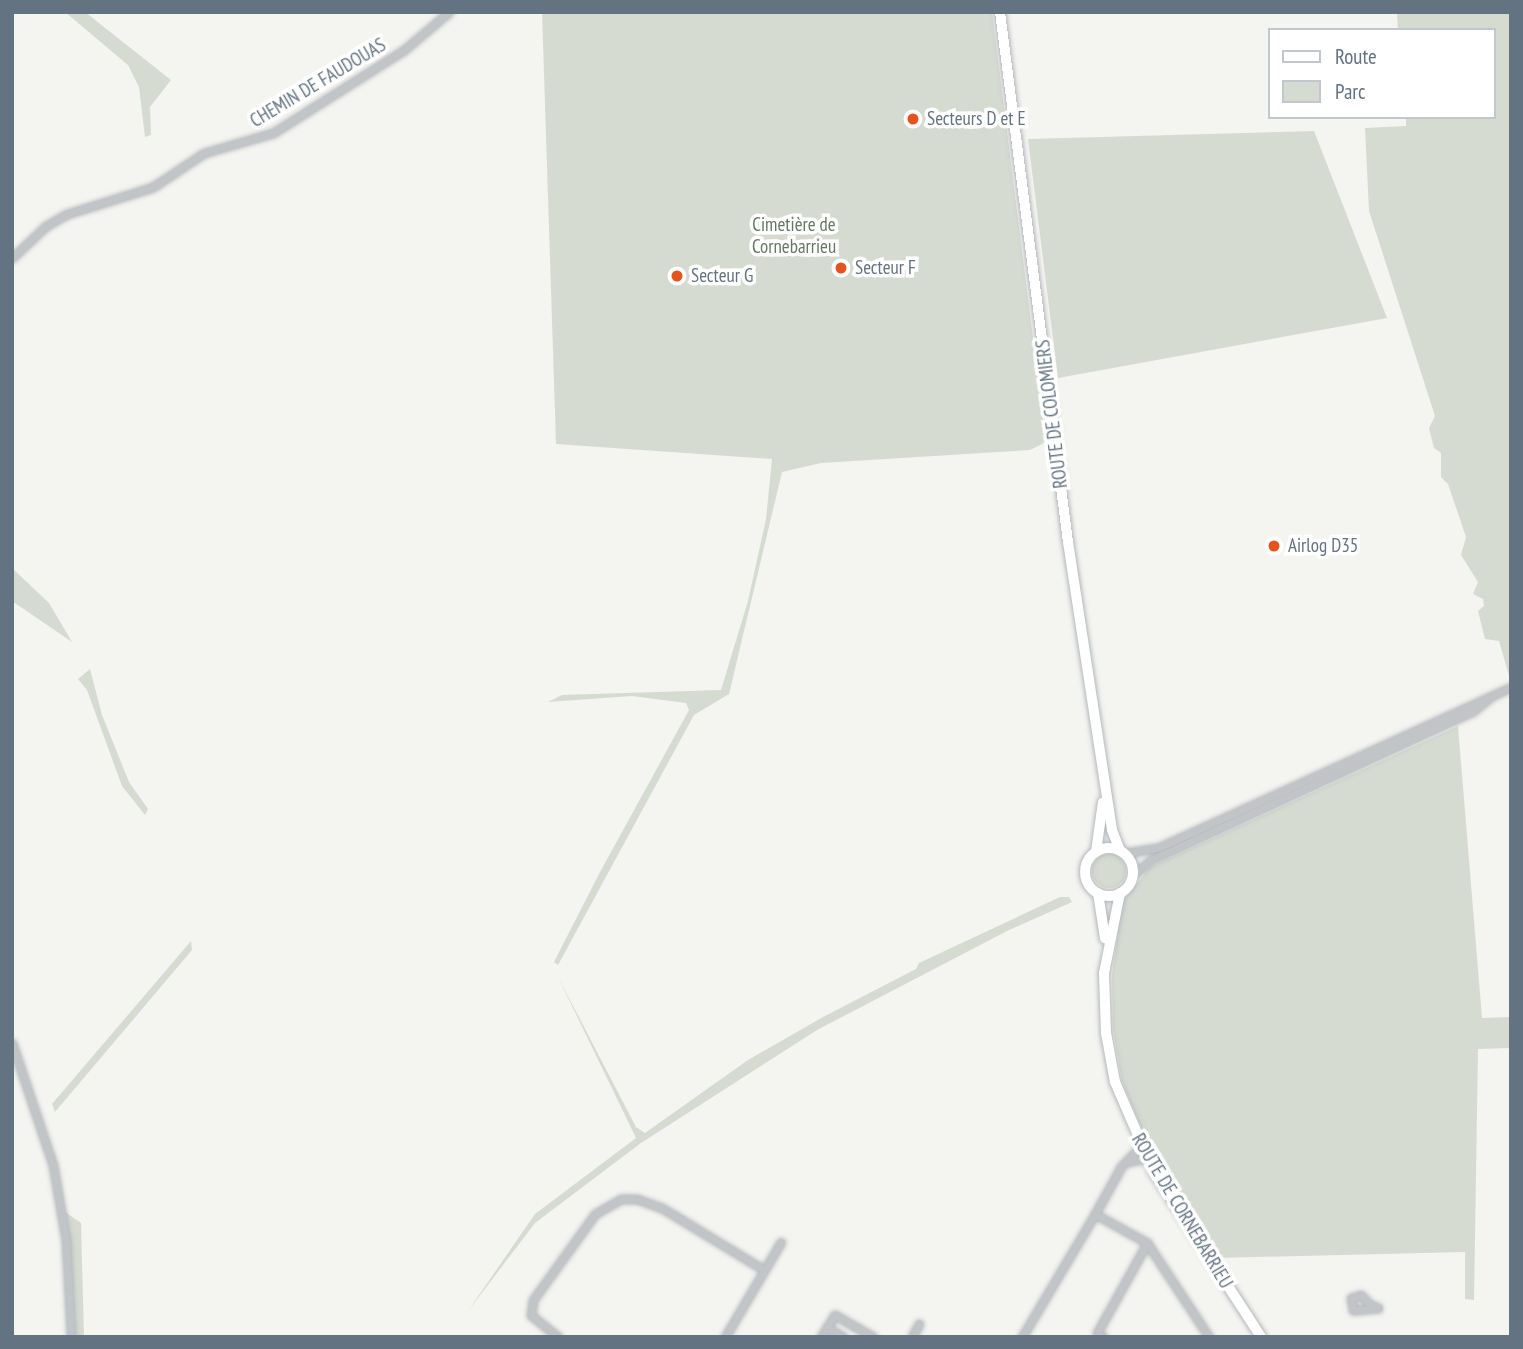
<!DOCTYPE html>
<meta charset="utf-8">
<style>
body{margin:0}
#map{position:relative;width:1523px;height:1349px;overflow:hidden;background:#f4f4f0;font-family:"PT Sans Narrow",sans-serif}
div>[style]{position:absolute}
[style*='--x']{left:calc(var(--x)*1px);top:calc(var(--y)*1px);width:calc(var(--w)*1px);rotate:calc(var(--a)*1deg)}
.green>*{inset:0;background:#d5dbd1}
.round{border-radius:50%}
.roads{filter:drop-shadow(0 0 2px #b4b8bd) drop-shadow(0 0 2px #b4b8bd)}
.minor>*{height:7px;margin:-3.5px;padding:0 3.5px;transform-origin:3.5px;border-radius:3.5px;background:#c1c5c8}
.secondary>*{height:10px;margin:-5px;padding:0 5px;transform-origin:5px;border-radius:5px;background:#fff}
.secondary>.ring{margin:-5px;padding:0;box-sizing:content-box;background:none;border:10px solid #fff;border-radius:50%}
.dots>*{width:19px;height:19px;translate:-50% -50%;box-sizing:border-box;border:4px solid #fff;border-radius:50%}
span{translate:-50% -50%;white-space:nowrap;text-align:center;line-height:1.15;-webkit-text-stroke:7px #fff;paint-order:stroke}
.street-label{font-size:19px;color:#637382}
.poi-label{font-size:19px;color:#637382}
.left{translate:0 -50%;text-align:left}
.park-label{font-size:19px;color:#657962}
.frame{position:absolute;inset:0;border:14px solid #637382;pointer-events:none}
.legend{position:absolute;left:1268px;top:28px;width:228px;height:91px;box-sizing:border-box;background:#fff;border:2px solid #c1c7cd;margin:0;padding:9px 12px;list-style:none;font-size:21px;color:#637382}
.legend li{display:flex;align-items:center;gap:14px;height:35px}
.legend b{width:35px;border:2px solid #c1c7cd}
</style>
<div id="map">
<div class="green">
<div style="clip-path:polygon(65px 12px,85px 12px,171px 80px,150px 107px,151px 135px,145px 137px,139px 87px,128px 65px)"></div>
<div style="clip-path:polygon(542px 12px,992px 12px,1046px 442px,1030px 450px,821px 463px,782px 472px,729px 694px,694px 715px,558px 965px,554px 962px,599px 874px,689px 710px,686px 703px,632px 696px,548px 702px,562px 695px,721px 690px,748px 601px,766px 519px,772px 459px,556px 444px)"></div>
<div style="clip-path:polygon(1397px 12px,1511px 12px,1510px 679px,1499px 641px,1485px 639px,1478px 611px,1484px 606px,1483px 599px,1473px 594px,1478px 582px,1461px 555px,1466px 537px,1448px 484px,1441px 477px,1441px 453px,1434px 448px,1429px 428px,1435px 416px,1369px 211px,1365px 128px,1406px 126px,1406px 117px,1493px 117px,1493px 30px,1398px 30px)"></div>
<div style="clip-path:polygon(1314px 131px,1387px 318px,1058px 378px,1028px 139px)"></div>
<div style="clip-path:polygon(12px 568px,49px 603px,72px 642px,12px 601px)"></div>
<div style="clip-path:polygon(90px 669px,102px 715px,129px 782px,148px 809px,145px 815px,122px 786px,87px 690px,78px 679px)"></div>
<div style="clip-path:polygon(1458px 726px,1482px 1018px,1511px 1017px,1511px 1048px,1478px 1049px,1474px 1300px,1465px 1299px,1465px 1252px,1214px 1258px,1155px 1160px,1122px 1081px,1113px 1029px,1112px 975px,1122px 903px,1150px 867px)"></div>
<div class="round" style="left:1092px;top:854px;width:34px;height:34px"></div>
<div style="clip-path:polygon(1060px 897px,1069px 897px,1072px 902px,1009px 930px,817px 1030px,641px 1143px,535px 1223px,468px 1311px,535px 1214px,636px 1138px,558px 977px,636px 1127px,645px 1133px,748px 1060px,823px 1017px,916px 969px,919px 963px)"></div>
<div style="clip-path:polygon(191px 941px,192px 950px,55px 1112px,52px 1104px)"></div>
<div style="clip-path:polygon(65px 1212px,81px 1223px,84px 1337px,74px 1337px)"></div>
</div>
<div class="roads">
<div class="minor">
<div style="--x:12;--y:258;--w:47;--a:-43.3"></div>
<div style="--x:46;--y:226;--w:24;--a:-30"></div>
<div style="--x:67;--y:214;--w:90;--a:-17.4"></div>
<div style="--x:153;--y:187;--w:61;--a:-33.7"></div>
<div style="--x:204;--y:153;--w:72;--a:-16.2"></div>
<div style="--x:273;--y:133;--w:155;--a:-32.4"></div>
<div style="--x:404;--y:50;--w:59;--a:-40.2"></div>
<div style="--x:1125;--y:853;--w:33;--a:-9"></div>
<div style="--x:1158;--y:848;--w:388;--a:-24.5"></div>
<div style="--x:1133;--y:876;--w:24;--a:-42"></div>
<div style="--x:1151;--y:860;--w:353;--a:-24.8"></div>
<div style="--x:1472;--y:712;--w:26;--a:-39"></div>
<div style="--x:12;--y:1043;--w:129;--a:71.4"></div>
<div style="--x:53;--y:1165;--w:76;--a:80.2"></div>
<div style="--x:66;--y:1240;--w:97;--a:87"></div>
<div style="--x:1141;--y:1146;--w:29;--a:134"></div>
<div style="--x:1121;--y:1167;--w:54;--a:119"></div>
<div style="--x:1095;--y:1214;--w:60;--a:29.1"></div>
<div style="--x:1147;--y:1243;--w:113;--a:56.6"></div>
<div style="--x:1126;--y:1162;--w:21;--a:-11"></div>
<div style="--x:1361;--y:1295;--w:12;--a:48"></div>
<div style="--x:1369;--y:1304;--w:10;--a:24"></div>
<div style="--x:1378;--y:1308;--w:25;--a:175"></div>
<div style="--x:1353;--y:1310;--w:12;--a:-99"></div>
<div style="--x:1351;--y:1298;--w:10;--a:-17"></div>
<div style="--x:827;--y:1327;--w:19;--a:32"></div>
<div style="--x:558;--y:1337;--w:35;--a:-141"></div>
<div style="--x:531;--y:1315;--w:15;--a:-82"></div>
<div style="--x:533;--y:1300;--w:106;--a:-54.2"></div>
<div style="--x:595;--y:1214;--w:30;--a:-30"></div>
<div style="--x:621;--y:1199;--w:16;--a:0"></div>
<div style="--x:637;--y:1199;--w:27;--a:20"></div>
<div style="--x:662;--y:1208;--w:119;--a:31.3"></div>
<div style="--x:725;--y:1337;--w:110;--a:-59.5"></div>
<div style="--x:821;--y:1337;--w:26;--a:-58"></div>
<div style="--x:835;--y:1315;--w:44;--a:30.1"></div>
<div style="--x:912;--y:1337;--w:15;--a:-62"></div>
<div style="--x:1022;--y:1337;--w:143;--a:-59.3"></div>
<div style="--x:1103;--y:1337;--w:7;--a:-146"></div>
<div style="--x:1097;--y:1333;--w:103;--a:-60.9"></div>
</div>
<div class="secondary">
<div style="--x:1000;--y:12;--w:534;--a:82.69"></div>
<div style="--x:1068;--y:542;--w:291;--a:81.3"></div>
<div style="--x:1112;--y:830;--w:22;--a:69"></div>
<div class="ring" style="left:1085px;top:848px;width:38px;height:38px"></div>
<div style="--x:1096;--y:852;--w:50;--a:-82"></div>
<div style="--x:1098;--y:893;--w:46;--a:81.2"></div>
<div style="--x:1120;--y:893;--w:82;--a:101.3"></div>
<div style="--x:1104;--y:973;--w:60;--a:88.1"></div>
<div style="--x:1106;--y:1033;--w:50;--a:79.6"></div>
<div style="--x:1115;--y:1082;--w:98;--a:66.6"></div>
<div style="--x:1154;--y:1172;--w:197;--a:57"></div>
</div>
</div>
<div class="dots">
<div style="left:913px;top:119px;background:#e5541f"></div>
<div style="left:841px;top:268px;background:#e5541f"></div>
<div style="left:677px;top:276px;background:#e5541f"></div>
<div style="left:1274px;top:546px;background:#e5541f"></div>
</div>
<div class="street-label">
<span style="left:318px;top:83px;rotate:-31deg">CHEMIN DE FAUDOUAS</span>
<span style="left:1052px;top:414px;rotate:-97deg">ROUTE DE COLOMIERS</span>
<span style="left:1182px;top:1211px;rotate:59deg">ROUTE DE CORNEBARRIEU</span>
</div>
<div class="poi-label">
<span class="left" style="left:927px;top:119px">Secteurs D et E</span>
<span class="left" style="left:855px;top:268px">Secteur F</span>
<span class="left" style="left:691px;top:276px">Secteur G</span>
<span class="left" style="left:1288px;top:546px">Airlog D35</span>
</div>
<div class="park-label">
<span style="left:794px;top:236px">Cimetière de<br>Cornebarrieu</span>
</div>
<div class="frame"></div>
<ul class="legend">
<li><b style="height:9px;background:#fff"></b>Route</li>
<li><b style="height:19px;background:#d5dbd1"></b>Parc</li>
</ul>
</div>
